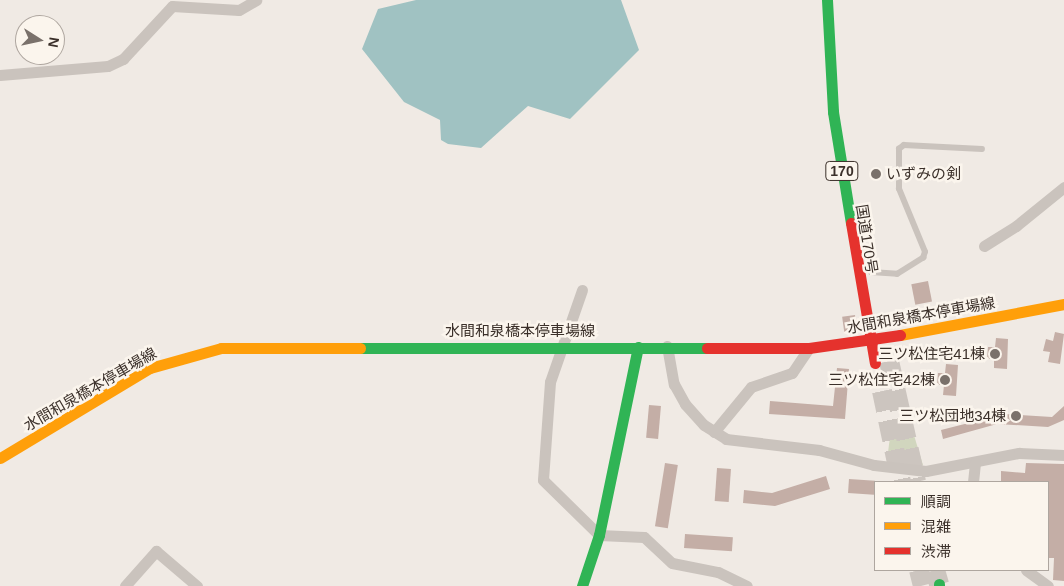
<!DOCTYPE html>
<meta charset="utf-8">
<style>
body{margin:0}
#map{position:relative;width:1064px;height:586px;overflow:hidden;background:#f0eae4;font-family:Arial,"Noto Sans JP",sans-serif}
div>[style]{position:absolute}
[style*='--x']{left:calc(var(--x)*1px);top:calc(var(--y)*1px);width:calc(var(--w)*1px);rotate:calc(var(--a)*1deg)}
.green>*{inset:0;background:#d1d6be}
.water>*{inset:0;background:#a0c2c2}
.building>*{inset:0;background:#c4aea6;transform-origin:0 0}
.highway-tunnel>*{height:20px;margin-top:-10px;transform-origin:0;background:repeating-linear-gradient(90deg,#ccc5bf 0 20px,transparent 0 30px)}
.lane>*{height:5.5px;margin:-2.75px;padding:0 2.75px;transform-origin:2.75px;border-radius:2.75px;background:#cac3bd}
.street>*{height:11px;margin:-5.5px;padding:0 5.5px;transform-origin:5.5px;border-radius:5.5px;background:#cac3bd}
.fast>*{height:11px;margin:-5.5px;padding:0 5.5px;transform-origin:5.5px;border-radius:5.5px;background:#30b455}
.slow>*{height:11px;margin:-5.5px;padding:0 5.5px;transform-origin:5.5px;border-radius:5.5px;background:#ff9f0a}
.jam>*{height:11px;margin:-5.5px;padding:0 5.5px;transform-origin:5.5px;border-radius:5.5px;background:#e5322d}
.dots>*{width:14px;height:14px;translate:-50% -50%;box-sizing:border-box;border:2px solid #fbf5ed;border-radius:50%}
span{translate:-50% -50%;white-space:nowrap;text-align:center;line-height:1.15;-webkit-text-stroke:5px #fbf5ed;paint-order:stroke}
.shield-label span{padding:1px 4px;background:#fbf5ed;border:1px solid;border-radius:4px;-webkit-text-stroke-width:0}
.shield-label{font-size:14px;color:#3b302a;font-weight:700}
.poi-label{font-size:15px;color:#3b302a}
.left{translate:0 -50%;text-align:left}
.right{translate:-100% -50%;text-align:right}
.street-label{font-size:15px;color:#3b302a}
.legend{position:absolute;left:874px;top:481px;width:175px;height:90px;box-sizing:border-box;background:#fbf5ed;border:1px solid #aea69f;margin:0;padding:6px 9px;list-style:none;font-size:15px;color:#3b302a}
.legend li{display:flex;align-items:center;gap:10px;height:25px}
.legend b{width:25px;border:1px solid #aea69f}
.north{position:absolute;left:15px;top:15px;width:50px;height:50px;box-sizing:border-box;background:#fbf5ed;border:1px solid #aea69f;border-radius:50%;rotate:100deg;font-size:14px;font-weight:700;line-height:20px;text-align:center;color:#3b302a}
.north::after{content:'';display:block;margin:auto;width:18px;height:22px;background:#7a716b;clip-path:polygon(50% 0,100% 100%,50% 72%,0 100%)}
</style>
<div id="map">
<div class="green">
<div style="clip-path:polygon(913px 432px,923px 465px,887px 460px,890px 437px)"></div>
</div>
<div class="water">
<div style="clip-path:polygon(416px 0,621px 0,639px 50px,570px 119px,528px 106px,481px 148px,448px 144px,441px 140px,440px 120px,404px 102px,362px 49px,378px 9px)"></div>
</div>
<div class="building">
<div style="left:928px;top:281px;width:21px;height:17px;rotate:79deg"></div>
<div style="left:855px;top:315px;width:15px;height:13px;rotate:82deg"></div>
<div style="clip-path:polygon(1055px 332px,1064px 334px,1060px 364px,1048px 362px,1050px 352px,1043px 351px,1046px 339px,1053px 341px)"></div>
<div style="clip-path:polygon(996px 338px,1008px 339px,1007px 369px,994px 368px,994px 359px,987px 359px,988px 347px,995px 347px)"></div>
<div style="clip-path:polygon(946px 364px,958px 365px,956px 396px,943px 395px,944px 385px,937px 385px,938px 373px,945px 373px)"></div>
<div style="clip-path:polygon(837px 368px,849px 369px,845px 419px,769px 414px,770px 401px,833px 406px)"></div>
<div style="left:649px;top:405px;width:12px;height:33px;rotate:5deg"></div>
<div style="clip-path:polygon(1064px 406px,1064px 420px,1048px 427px,997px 424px,943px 439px,941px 430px,1004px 414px,1052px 417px)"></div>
<div style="left:665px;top:463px;width:13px;height:64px;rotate:9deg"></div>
<div style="clip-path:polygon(1026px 463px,1064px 464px,1064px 581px,1053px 580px,1054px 558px,1048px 558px,1048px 482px,1001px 482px,1001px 471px,1025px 473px)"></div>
<div style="left:717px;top:468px;width:14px;height:33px;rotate:4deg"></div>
<div style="clip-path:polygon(826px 476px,830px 489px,775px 506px,743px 503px,744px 490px,772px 493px)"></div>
<div style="left:849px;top:479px;width:26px;height:14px;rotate:4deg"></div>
<div style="left:685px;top:534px;width:48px;height:14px;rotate:4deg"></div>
</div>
<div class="highway-tunnel">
<div style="--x:889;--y:361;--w:124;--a:77.4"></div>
<div style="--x:882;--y:391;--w:93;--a:78.2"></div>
<div style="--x:919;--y:570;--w:16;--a:76"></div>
<div style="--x:935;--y:570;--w:15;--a:74"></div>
</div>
<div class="lane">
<div style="--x:871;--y:272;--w:26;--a:4"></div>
<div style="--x:897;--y:274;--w:31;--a:-32"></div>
<div style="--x:923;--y:258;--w:6;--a:-72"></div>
<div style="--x:925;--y:252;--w:68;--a:-112.4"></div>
<div style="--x:899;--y:189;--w:40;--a:-90"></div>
<div style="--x:899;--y:149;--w:6;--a:-39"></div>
<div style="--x:904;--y:145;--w:78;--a:2.9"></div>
</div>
<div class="street">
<div style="--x:0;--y:75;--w:108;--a:-4.8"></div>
<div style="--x:108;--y:66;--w:17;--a:-25"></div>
<div style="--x:123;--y:59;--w:72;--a:-47.2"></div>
<div style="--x:172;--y:6;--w:67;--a:3.4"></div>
<div style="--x:239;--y:10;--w:20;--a:-30"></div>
<div style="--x:984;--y:246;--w:38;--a:-32"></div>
<div style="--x:1016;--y:226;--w:62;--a:-39.1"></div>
<div style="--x:582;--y:290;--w:97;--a:109.2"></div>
<div style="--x:550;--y:382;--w:98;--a:94.1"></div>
<div style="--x:543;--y:480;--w:78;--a:44.5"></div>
<div style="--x:599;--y:535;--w:45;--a:2.5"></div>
<div style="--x:644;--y:537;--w:38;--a:43"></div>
<div style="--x:672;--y:563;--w:47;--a:11.1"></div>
<div style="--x:718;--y:572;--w:32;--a:26"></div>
<div style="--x:667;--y:346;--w:39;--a:80"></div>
<div style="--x:674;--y:384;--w:23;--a:61"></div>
<div style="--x:685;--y:404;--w:28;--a:48"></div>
<div style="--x:704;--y:425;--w:26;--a:32"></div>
<div style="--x:726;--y:439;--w:94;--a:6.7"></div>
<div style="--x:819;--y:450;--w:57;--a:15.3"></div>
<div style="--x:874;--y:465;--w:52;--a:6.6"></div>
<div style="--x:926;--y:471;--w:95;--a:-11"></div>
<div style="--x:1019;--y:453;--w:45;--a:2.5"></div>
<div style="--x:714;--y:432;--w:58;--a:-50.6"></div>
<div style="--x:751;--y:387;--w:43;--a:-18.9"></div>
<div style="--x:792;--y:373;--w:30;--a:-56"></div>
<div style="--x:973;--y:482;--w:19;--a:-84"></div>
<div style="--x:1026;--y:570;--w:27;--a:36"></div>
<div style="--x:125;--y:586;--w:47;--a:-48.5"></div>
<div style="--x:156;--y:551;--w:54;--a:40.5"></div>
</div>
<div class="fast">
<div style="--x:827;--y:0;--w:112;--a:86.9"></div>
<div style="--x:833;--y:112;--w:112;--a:80.8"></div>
<div style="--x:360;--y:348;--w:347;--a:0"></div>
<div style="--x:939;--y:584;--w:2;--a:90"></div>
<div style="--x:582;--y:586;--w:54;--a:-71.6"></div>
<div style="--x:599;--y:535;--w:192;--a:-78.3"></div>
</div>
<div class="slow">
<div style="--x:900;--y:335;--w:167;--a:-10.7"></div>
<div style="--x:0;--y:458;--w:175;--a:-31"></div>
<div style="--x:150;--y:368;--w:74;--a:-15.7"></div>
<div style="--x:221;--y:348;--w:139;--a:0"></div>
</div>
<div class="jam">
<div style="--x:851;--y:223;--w:142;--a:80.3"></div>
<div style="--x:707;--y:348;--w:102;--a:0"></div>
<div style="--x:809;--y:348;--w:92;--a:-8.1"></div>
</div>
<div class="dots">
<div style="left:876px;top:174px;background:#7a716b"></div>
<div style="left:995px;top:354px;background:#7a716b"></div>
<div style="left:945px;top:380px;background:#7a716b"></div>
<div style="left:1016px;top:416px;background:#7a716b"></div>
</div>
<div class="shield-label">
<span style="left:842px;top:171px">170</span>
</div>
<div class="poi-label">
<span class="left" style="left:886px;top:174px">いずみの剣</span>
<span class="right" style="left:985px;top:354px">三ツ松住宅41棟</span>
<span class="right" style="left:935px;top:380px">三ツ松住宅42棟</span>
<span class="right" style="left:1006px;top:416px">三ツ松団地34棟</span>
</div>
<div class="street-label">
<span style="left:867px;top:239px;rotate:81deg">国道170号</span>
<span style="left:921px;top:315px;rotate:-10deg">水間和泉橋本停車場線</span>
<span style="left:520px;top:331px">水間和泉橋本停車場線</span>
<span style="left:90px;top:389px;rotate:-30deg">水間和泉橋本停車場線</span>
</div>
<ul class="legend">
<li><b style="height:6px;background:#30b455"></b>順調</li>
<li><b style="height:6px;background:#ff9f0a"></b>混雑</li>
<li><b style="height:6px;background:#e5322d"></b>渋滞</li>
</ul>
<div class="north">N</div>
</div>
